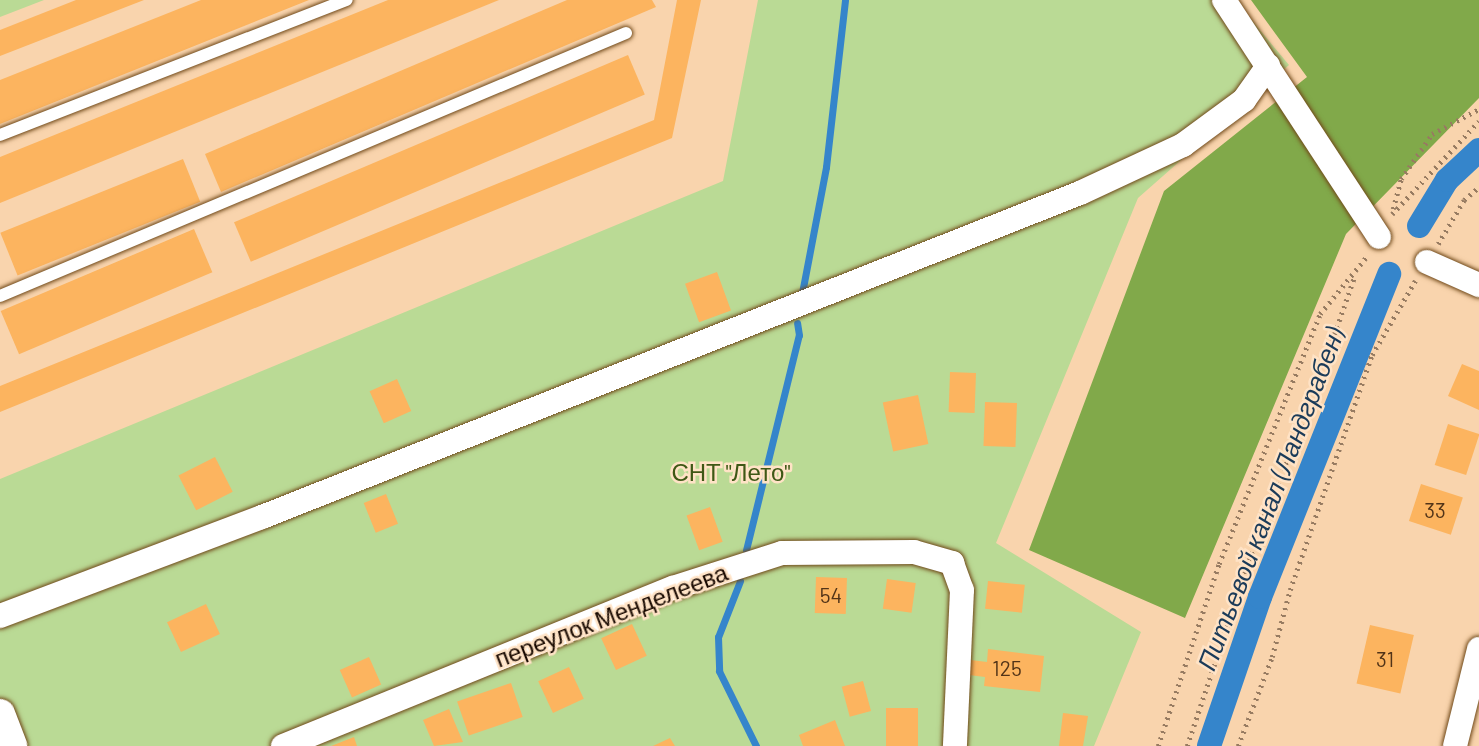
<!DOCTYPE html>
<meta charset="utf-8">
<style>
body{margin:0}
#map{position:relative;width:1479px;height:746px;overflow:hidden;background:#f9d4ad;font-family:Barlow,sans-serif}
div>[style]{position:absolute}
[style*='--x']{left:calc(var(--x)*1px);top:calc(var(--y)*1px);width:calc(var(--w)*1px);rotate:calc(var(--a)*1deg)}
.green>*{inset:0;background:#bada95}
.forest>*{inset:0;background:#81a94a}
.stream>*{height:7px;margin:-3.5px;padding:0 3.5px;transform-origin:3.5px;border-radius:3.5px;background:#3585cb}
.canal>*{height:24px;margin:-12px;padding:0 12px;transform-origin:12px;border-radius:12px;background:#3585cb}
.building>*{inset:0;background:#fcb45f;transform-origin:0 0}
.path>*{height:4.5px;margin-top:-2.25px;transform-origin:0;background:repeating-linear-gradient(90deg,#977b61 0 2px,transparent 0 7px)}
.roads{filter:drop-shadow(0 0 2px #704919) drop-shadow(0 0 2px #704919)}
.service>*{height:12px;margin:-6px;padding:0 6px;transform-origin:6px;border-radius:6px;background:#fff}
.minor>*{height:24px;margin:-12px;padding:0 12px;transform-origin:12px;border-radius:12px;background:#fff}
.tertiary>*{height:30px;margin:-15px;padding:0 15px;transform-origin:15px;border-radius:15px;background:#fff}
span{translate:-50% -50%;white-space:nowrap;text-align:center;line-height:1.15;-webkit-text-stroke:5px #ffe3c6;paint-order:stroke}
.number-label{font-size:21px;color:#523418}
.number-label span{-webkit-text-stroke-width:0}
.park-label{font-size:24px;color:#3e5815}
.street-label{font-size:24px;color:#190900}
.water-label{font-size:26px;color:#1b3b59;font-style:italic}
</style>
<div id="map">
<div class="green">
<div style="clip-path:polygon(0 0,44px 0,0 17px)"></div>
<div style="clip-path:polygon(758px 0,1235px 0,1289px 65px,1138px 198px,996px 543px,1141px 632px,1094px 746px,0 746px,0 479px,723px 181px)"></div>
</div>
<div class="forest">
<div style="clip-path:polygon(1251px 0,1479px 0,1479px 98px,1346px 234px,1185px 618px,1029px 550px,1164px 191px,1307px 77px)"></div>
</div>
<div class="stream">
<div style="--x:802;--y:293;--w:128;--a:-79.2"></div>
<div style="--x:826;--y:167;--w:168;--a:-83.5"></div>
<div style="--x:746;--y:550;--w:221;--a:-76.2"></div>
<div style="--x:799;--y:335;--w:12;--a:-99"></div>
<div style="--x:740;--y:581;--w:60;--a:111.4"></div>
<div style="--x:718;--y:637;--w:34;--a:88"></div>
<div style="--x:719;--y:671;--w:84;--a:63.7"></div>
</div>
<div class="canal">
<div style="--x:1419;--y:226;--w:54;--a:-58.7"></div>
<div style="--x:1447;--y:180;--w:44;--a:-43.2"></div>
<div style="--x:1209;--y:746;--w:157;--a:-71.1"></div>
<div style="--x:1260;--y:597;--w:348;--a:-68.2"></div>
</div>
<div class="building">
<div style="clip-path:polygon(76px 0,144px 0,0 56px,0 30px)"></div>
<div style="clip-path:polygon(201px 0,309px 0,0 124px,0 80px)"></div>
<div style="clip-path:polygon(388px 0,499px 0,0 203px,0 157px)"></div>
<div style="clip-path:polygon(567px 0,652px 0,656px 7px,221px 192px,205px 154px)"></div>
<div style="clip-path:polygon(677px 0,701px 0,672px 138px,0 412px,0 386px,654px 120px)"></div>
<div style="left:628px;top:55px;width:43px;height:428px;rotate:67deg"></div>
<div style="left:183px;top:159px;width:46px;height:197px;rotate:68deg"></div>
<div style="left:194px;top:229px;width:47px;height:210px;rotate:67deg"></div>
<div style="left:717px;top:272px;width:41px;height:34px;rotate:70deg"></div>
<div style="clip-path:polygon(1462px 364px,1479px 371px,1479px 410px,1448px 396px)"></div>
<div style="left:950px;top:372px;width:26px;height:40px;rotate:2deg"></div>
<div style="left:397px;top:379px;width:35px;height:30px;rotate:66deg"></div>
<div style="left:918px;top:395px;width:50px;height:36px;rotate:78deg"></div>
<div style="left:985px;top:402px;width:32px;height:44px;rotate:2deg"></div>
<div style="left:1448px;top:424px;width:33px;height:43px;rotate:18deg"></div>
<div style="left:215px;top:457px;width:39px;height:41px;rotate:63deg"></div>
<div style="left:1421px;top:484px;width:44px;height:39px;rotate:18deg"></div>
<div style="left:386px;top:494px;width:32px;height:24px;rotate:68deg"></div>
<div style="left:710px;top:507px;width:37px;height:25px;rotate:70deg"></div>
<div style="left:816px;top:577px;width:31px;height:36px;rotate:2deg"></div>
<div style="left:887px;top:579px;width:29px;height:30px;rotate:8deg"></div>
<div style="left:988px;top:581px;width:37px;height:28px;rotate:6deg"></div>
<div style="left:206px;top:604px;width:33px;height:43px;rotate:65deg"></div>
<div style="left:632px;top:624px;width:35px;height:34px;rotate:65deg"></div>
<div style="left:1370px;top:625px;width:45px;height:60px;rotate:13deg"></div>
<div style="clip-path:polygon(988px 649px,1044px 656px,1040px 692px,984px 686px,985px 677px,969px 675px,971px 660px,987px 662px)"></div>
<div style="left:369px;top:657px;width:30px;height:32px;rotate:66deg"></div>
<div style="left:569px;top:667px;width:35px;height:34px;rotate:65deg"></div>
<div style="left:863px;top:681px;width:31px;height:22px;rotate:75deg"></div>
<div style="left:511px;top:683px;width:36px;height:57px;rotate:71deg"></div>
<div style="left:886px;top:708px;width:32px;height:38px"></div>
<div style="clip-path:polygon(449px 709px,463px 742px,434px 746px,423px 720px)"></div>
<div style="clip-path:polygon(1063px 713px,1088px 716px,1083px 746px,1059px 746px)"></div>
<div style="clip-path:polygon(835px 720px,845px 746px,803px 746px,799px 735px)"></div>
<div style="clip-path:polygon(354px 737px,357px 746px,331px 746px)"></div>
<div style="clip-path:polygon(670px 738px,675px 746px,653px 746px)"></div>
</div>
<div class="path">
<div style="--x:1393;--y:209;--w:31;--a:-75"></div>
<div style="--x:1401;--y:179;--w:55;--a:-55.4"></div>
<div style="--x:1432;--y:134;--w:53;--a:-28"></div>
<div style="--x:1392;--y:214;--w:127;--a:-46.9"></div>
<div style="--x:1438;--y:244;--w:51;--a:-59.4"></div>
<div style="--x:1464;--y:200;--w:20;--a:-41"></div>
<div style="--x:1158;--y:746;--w:192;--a:-71.5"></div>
<div style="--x:1219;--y:564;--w:270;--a:-68"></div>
<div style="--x:1320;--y:314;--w:76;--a:-50.9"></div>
<div style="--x:1187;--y:746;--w:243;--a:-71.5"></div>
<div style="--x:1264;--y:516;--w:118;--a:-67.6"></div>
<div style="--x:1309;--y:407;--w:137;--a:-70.8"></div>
<div style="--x:1238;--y:746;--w:95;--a:-69.1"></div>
<div style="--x:1272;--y:657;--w:69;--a:-75"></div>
<div style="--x:1290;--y:590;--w:249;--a:-70.8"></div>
<div style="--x:1372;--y:355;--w:86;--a:-59.8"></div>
</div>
<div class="roads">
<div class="service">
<div style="--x:0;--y:135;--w:372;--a:-21.3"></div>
<div style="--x:0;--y:296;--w:679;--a:-22.79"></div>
</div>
<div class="minor">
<div style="--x:1224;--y:0;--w:283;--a:56.8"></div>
<div style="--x:1427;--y:262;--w:57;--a:23.9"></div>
<div style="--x:0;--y:616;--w:280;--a:-20.7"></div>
<div style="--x:262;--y:517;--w:880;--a:-21.61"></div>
<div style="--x:1080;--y:193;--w:114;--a:-25"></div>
<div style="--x:1183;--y:145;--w:76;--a:-36.4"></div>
<div style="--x:1244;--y:100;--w:42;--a:-54.8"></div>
<div style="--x:283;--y:746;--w:421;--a:-22.1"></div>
<div style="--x:673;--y:588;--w:114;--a:-17.8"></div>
<div style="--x:782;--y:553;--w:132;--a:-0.4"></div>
<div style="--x:914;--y:552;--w:40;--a:16"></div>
<div style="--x:952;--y:563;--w:29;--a:70"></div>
<div style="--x:962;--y:590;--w:156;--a:92.6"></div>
<div style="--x:1455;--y:746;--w:100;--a:-76.1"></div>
</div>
<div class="tertiary">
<div style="--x:0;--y:714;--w:34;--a:69"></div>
</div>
</div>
<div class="number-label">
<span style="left:1435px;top:510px">33</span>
<span style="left:831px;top:595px">54</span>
<span style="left:1385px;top:659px">31</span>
<span style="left:1007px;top:668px">125</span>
</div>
<div class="park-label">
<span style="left:731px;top:472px">СНТ "Лето"</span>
</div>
<div class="street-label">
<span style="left:611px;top:615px;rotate:-21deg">переулок Менделеева</span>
</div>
<div class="water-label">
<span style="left:1270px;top:499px;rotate:-69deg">Питьевой канал (Ландграбен)</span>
</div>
</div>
